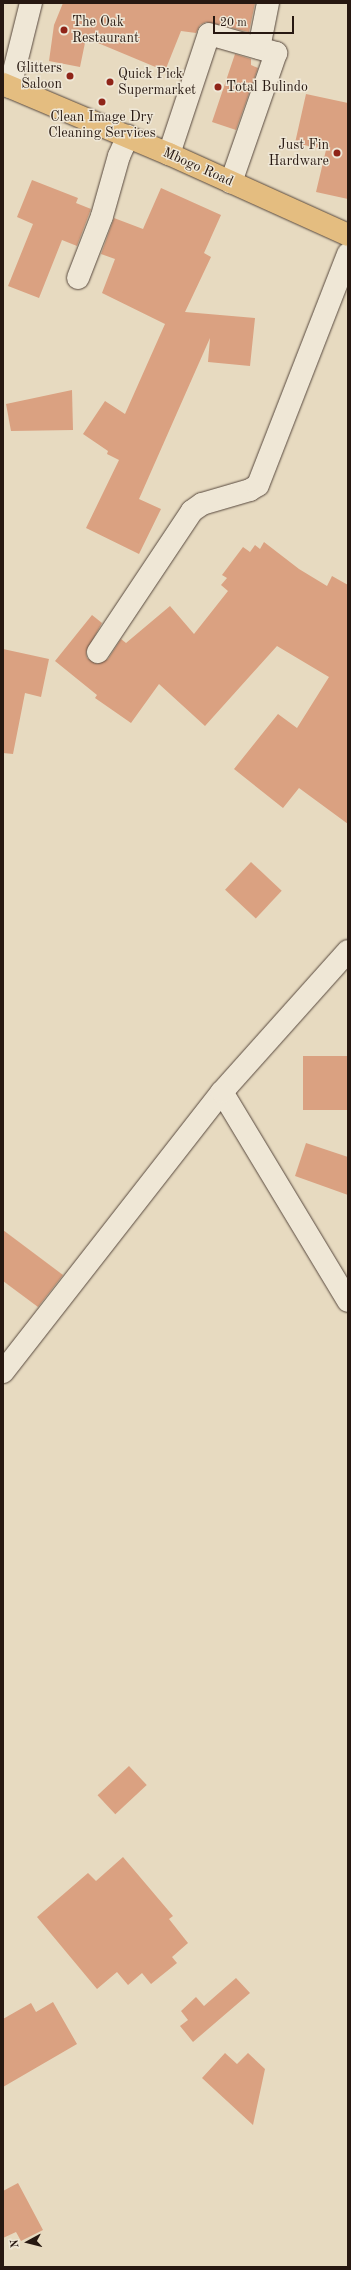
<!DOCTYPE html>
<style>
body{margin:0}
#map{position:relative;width:351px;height:2270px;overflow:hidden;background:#e7dac0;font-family:"Old Standard TT",serif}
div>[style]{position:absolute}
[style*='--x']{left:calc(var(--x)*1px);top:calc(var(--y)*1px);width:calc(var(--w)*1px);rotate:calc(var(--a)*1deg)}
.building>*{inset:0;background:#daa181;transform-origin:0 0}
.roads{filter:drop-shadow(0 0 1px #57483d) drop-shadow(0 0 1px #57483d)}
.minor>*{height:22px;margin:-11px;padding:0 11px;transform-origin:11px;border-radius:11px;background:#efe7d6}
.major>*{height:22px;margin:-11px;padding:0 11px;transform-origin:11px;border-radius:11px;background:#e4bd80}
.dots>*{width:11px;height:11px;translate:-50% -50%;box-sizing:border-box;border:2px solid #efe7d6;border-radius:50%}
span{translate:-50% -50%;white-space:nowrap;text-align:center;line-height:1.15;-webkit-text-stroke:3px #efe7d6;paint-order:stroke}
.poi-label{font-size:14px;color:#271811}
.left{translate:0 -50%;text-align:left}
.right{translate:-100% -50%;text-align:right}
.street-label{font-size:14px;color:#271811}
.frame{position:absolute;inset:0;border:4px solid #271811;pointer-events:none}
.north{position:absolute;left:8px;top:2222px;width:40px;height:40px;-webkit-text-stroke:3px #efe7d6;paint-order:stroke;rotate:263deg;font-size:11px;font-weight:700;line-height:16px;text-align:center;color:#271811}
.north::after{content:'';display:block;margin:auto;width:14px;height:18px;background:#271811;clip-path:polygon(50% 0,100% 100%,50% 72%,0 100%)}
.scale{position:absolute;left:213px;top:16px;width:81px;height:18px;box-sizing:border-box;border:2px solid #271811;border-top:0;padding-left:5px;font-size:12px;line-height:14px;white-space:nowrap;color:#271811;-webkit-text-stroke:3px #efe7d6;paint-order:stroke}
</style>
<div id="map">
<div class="building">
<div style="clip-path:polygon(63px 3px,255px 3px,249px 32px,206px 22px,200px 25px,196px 33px,181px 31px,165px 71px,86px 38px,80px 67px,49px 61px,54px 25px)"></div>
<div style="clip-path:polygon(235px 54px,251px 59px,251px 65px,258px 68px,236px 130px,212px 122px)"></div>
<div style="clip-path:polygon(306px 94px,348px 103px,348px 199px,316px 192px,326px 150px,295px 143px)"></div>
<div style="clip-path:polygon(32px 180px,78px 198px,76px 203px,91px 209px,77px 246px,62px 240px,39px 298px,8px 286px,33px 224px,17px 217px)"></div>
<div style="clip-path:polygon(161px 188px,221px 215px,204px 253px,211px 257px,185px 312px,255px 318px,250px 366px,208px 362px,210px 338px,139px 499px,161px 509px,139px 554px,86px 528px,119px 460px,107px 454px,108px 451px,83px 434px,105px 401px,125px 414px,165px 324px,102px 293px,115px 259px,101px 254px,114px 218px,143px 229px)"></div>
<div style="clip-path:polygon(72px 390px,73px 430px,11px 431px,6px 404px)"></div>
<div style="clip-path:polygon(264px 542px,299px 569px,327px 586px,332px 576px,348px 585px,348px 824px,299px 788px,283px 808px,234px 769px,278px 714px,297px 728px,329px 677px,277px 646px,205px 726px,159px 684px,131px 723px,95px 698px,97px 695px,55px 661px,92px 615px,102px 623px,86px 652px,87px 658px,97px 664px,108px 659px,121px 639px,126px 643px,170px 606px,194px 634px,228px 591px,221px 585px,227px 578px,222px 575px,243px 547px,250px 552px,255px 545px,260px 549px)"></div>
<div style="clip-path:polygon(3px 649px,49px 659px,41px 697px,25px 693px,13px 754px,3px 753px)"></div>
<div style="left:251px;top:862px;width:42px;height:38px;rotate:43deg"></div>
<div style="left:303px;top:1056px;width:45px;height:54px"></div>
<div style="clip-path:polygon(306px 1143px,348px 1157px,348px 1195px,295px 1176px)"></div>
<div style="clip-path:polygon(3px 1230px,63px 1275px,38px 1307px,3px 1281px)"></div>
<div style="left:129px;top:1766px;width:26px;height:43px;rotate:47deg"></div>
<div style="clip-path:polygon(123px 1857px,173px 1916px,169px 1919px,188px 1943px,172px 1957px,177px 1963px,151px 1984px,142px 1973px,128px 1985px,117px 1972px,97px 1989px,37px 1917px,88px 1873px,96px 1881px)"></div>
<div style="clip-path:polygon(236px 1978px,250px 1993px,193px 2042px,180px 2026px,188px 2020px,181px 2011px,196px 1997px,204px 2006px)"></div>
<div style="clip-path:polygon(53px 2002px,77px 2044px,3px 2087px,3px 2019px,31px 2003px,36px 2012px)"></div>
<div style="clip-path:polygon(225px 2053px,237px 2064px,248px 2053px,265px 2069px,253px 2125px,202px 2078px)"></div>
<div style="clip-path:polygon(18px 2183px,43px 2230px,21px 2241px,16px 2232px,3px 2238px,3px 2191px)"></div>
</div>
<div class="roads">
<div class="minor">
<div style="--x:259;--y:48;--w:46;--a:-78.7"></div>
<div style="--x:10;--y:87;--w:87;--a:-76"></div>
<div style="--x:169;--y:154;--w:126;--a:-71.6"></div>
<div style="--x:209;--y:34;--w:70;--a:15.8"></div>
<div style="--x:276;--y:53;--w:137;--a:109.2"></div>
<div style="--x:78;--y:278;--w:66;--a:-68.8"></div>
<div style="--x:102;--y:216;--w:62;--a:-74.2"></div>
<div style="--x:119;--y:156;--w:22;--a:-66"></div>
<div style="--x:98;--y:652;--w:169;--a:-56.3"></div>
<div style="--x:192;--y:511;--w:12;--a:-35"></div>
<div style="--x:202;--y:504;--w:50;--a:-16.3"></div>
<div style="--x:250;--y:490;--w:9;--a:-32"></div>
<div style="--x:258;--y:485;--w:248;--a:-68.7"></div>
<div style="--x:222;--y:1092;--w:244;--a:58.9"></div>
<div style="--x:3;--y:1372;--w:355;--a:-52"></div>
<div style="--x:222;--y:1092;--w:189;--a:-48.2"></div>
</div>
<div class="major">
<div style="--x:3;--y:84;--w:180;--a:22.9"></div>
<div style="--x:169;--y:154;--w:196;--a:24.3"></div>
</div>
</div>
<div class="dots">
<div style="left:64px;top:30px;background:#8f2418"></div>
<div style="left:70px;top:76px;background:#8f2418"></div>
<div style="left:110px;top:82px;background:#8f2418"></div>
<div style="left:218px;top:87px;background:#8f2418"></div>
<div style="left:102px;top:102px;background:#8f2418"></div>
<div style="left:337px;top:153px;background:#8f2418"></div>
</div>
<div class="poi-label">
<span class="left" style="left:72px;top:30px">The Oak<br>Restaurant</span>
<span class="right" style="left:62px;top:76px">Glitters<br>Saloon</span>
<span class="left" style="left:118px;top:82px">Quick Pick<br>Supermarket</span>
<span class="left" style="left:226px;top:87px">Total Bulindo</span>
<span style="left:102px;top:125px">Clean Image Dry<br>Cleaning Services</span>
<span class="right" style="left:329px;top:153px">Just Fin<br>Hardware</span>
</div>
<div class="street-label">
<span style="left:198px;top:167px;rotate:24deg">Mbogo Road</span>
</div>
<div class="frame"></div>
<div class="north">N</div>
<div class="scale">20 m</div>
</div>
